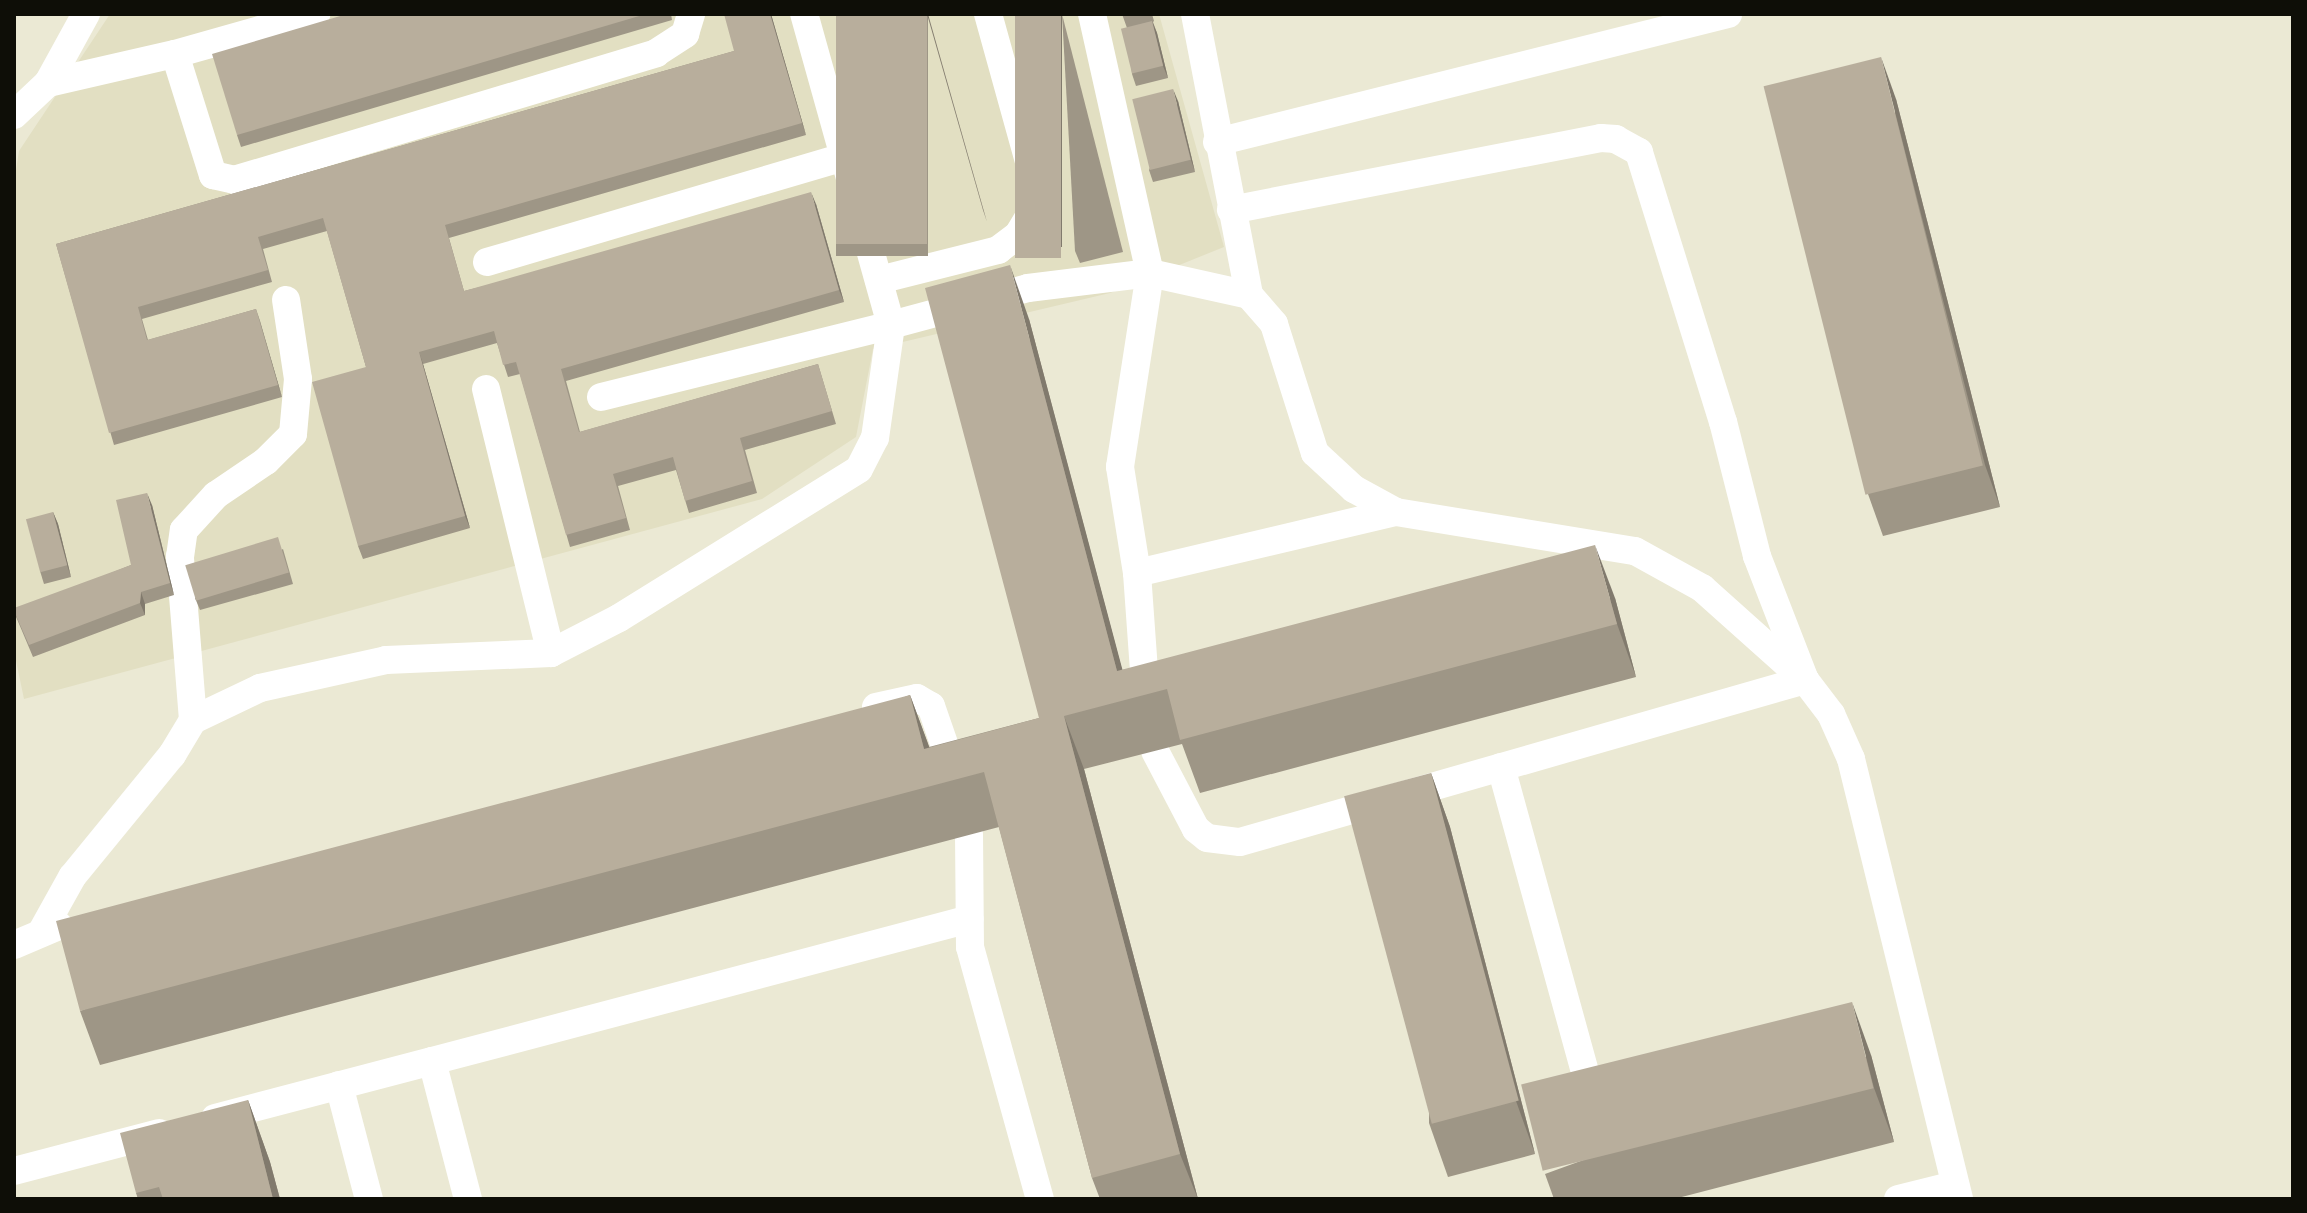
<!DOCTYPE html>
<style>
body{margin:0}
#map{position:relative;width:2307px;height:1213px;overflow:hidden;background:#ebe9d4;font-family:"Noto Sans",sans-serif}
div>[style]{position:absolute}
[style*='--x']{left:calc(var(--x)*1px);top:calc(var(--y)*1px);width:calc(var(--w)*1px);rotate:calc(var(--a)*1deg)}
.built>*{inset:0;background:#e2dfc2}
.service>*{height:28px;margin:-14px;padding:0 14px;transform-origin:14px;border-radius:14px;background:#fff}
.wall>*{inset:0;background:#9e9686;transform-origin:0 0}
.shaded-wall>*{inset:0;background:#817a6d;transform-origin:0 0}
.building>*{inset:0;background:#b8ae9c;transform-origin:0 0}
span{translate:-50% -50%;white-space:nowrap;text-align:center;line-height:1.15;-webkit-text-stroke:6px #fff;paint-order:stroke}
.frame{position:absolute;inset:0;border:16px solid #0e0e07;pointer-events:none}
</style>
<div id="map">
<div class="built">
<div style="clip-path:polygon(110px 14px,1159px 14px,1224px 247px,1110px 293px,873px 349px,856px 437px,762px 499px,24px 699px,14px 651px,14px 183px,19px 151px)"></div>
</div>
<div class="service">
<div style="--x:1092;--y:14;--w:265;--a:77.4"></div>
<div style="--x:1150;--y:273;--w:196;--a:98.8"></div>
<div style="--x:1120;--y:467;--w:107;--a:80.9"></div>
<div style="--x:1137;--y:573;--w:127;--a:85.9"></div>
<div style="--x:1195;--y:14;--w:286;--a:79.1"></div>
<div style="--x:175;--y:54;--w:147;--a:-15.8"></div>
<div style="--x:48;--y:83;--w:130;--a:-12.9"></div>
<div style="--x:175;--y:54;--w:127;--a:72.6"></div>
<div style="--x:213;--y:175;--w:22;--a:13"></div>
<div style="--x:234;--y:180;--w:441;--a:-16.7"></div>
<div style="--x:656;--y:53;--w:35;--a:-33"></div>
<div style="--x:685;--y:34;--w:21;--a:-73"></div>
<div style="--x:14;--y:115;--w:47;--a:-43.3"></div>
<div style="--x:48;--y:83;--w:79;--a:-61.2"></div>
<div style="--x:1217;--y:142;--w:527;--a:-14.06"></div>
<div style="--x:487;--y:262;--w:372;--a:-16.4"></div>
<div style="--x:879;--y:280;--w:123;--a:-14.1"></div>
<div style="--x:998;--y:250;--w:25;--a:-37"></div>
<div style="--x:1018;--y:235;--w:26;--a:-59"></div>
<div style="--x:1031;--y:213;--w:26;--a:-79"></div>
<div style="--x:1036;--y:187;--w:180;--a:-105.5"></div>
<div style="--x:486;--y:389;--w:272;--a:76.2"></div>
<div style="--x:601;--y:397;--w:299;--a:-13.9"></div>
<div style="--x:891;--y:325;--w:323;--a:-105.6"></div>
<div style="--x:1137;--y:573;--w:266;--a:-13.3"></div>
<div style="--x:876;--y:707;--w:42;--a:-12.4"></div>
<div style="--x:917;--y:698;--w:16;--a:30"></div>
<div style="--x:931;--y:706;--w:76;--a:70.9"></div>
<div style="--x:193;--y:720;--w:164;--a:-94.6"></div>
<div style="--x:180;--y:557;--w:27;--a:-82"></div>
<div style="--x:184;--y:530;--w:47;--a:-47.6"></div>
<div style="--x:216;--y:495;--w:60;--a:-34.2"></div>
<div style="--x:266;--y:461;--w:38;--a:-45"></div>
<div style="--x:293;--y:434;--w:55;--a:-84.8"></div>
<div style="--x:298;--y:379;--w:80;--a:-98.6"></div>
<div style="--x:1155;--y:751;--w:88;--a:62.3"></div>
<div style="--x:1196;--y:829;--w:14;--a:39"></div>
<div style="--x:1207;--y:838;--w:33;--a:7"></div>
<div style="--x:1240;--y:842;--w:588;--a:-16"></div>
<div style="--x:1805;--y:680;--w:133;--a:-111.2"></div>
<div style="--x:1757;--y:556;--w:138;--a:-104.2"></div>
<div style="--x:1723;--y:422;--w:283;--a:-107.3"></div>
<div style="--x:1639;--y:152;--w:26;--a:-151"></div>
<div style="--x:1616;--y:139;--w:15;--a:-176"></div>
<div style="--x:1601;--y:138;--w:377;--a:169"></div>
<div style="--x:1501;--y:767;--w:313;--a:74.6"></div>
<div style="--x:969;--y:834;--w:113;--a:89.5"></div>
<div style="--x:970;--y:947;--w:262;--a:74.5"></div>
<div style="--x:42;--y:931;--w:62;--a:-60.9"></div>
<div style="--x:72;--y:877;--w:158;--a:-50.7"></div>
<div style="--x:172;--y:755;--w:41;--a:-59"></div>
<div style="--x:193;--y:720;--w:74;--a:-25.5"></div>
<div style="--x:260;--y:688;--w:129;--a:-12.5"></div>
<div style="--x:386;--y:660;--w:165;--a:-2.4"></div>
<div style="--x:551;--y:653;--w:76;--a:-27.2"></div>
<div style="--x:619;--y:618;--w:282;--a:-31.8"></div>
<div style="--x:859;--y:469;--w:35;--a:-63"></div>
<div style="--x:875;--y:438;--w:114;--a:-81.9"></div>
<div style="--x:891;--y:325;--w:142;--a:-15.1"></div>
<div style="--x:1028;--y:288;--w:123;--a:-7"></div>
<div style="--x:1150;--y:273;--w:101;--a:12.5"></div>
<div style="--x:1249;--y:295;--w:38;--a:49"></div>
<div style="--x:1274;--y:324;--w:135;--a:72.4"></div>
<div style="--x:1315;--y:453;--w:53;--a:42.7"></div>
<div style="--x:1354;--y:489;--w:48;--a:28.7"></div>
<div style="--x:1396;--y:512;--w:242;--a:9.3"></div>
<div style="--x:1635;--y:551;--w:77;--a:28.9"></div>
<div style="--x:1702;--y:588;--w:138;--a:41.8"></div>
<div style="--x:1805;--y:680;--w:43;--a:52.6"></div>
<div style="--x:1831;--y:714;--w:49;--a:66"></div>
<div style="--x:1851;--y:759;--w:453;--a:76.2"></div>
<div style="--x:14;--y:945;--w:49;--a:-22.9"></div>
<div style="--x:432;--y:1061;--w:556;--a:-14.79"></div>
<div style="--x:339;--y:1085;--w:118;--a:75.3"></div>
<div style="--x:215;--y:1118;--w:224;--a:-14.7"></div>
<div style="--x:432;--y:1061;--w:143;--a:75.4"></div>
<div style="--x:14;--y:1171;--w:150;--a:-14.7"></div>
<div style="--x:1898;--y:1199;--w:59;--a:-13.8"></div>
</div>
<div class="wall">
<div style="clip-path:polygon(347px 14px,671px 14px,672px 20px,241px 147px,237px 135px)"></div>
<div style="clip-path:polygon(771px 14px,806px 135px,449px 238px,464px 291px,816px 204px,844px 302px,566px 381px,580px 432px,818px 364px,836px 424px,745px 450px,757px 493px,689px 513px,676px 470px,618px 486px,630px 530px,570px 547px,520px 374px,508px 377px,497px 343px,423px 364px,470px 528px,363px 559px,358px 546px,366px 367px,327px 231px,263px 249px,272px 282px,142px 319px,148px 340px,256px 309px,282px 397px,114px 445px,56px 244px,734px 51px)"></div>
<div style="left:836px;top:14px;width:92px;height:242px"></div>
<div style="clip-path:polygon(1062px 14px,1123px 252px,1080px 263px,1075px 251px)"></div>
<div style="clip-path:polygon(1122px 14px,1152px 14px,1154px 21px,1153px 22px,1157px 33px,1168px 78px,1136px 86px,1132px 74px,1127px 28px)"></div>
<div style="clip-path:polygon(1896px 99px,2000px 507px,1883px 536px,1868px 494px)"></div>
<div style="clip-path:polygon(1178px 101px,1195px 172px,1153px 182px,1149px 170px)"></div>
<div style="clip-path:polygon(1029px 319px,1122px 670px,1615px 598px,1636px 677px,1200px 793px,1182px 744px,1084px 769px,1198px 1199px,1100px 1199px,1092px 1178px,999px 827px,100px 1065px,80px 1011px,910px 695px,929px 747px,1039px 718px)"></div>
<div style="clip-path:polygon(152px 505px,174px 595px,145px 604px,145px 615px,33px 657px,14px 612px,131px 565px)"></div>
<div style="clip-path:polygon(53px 512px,58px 524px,71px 577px,44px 584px,40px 571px)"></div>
<div style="clip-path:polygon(283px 549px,293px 584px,200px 610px,195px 598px)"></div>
<div style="clip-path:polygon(1431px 773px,1450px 827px,1535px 1154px,1448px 1177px,1429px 1123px)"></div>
<div style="clip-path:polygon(1871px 1055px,1894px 1142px,1674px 1199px,1554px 1199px,1545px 1174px)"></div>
<div style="clip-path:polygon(248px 1100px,270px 1162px,280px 1199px,138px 1199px,136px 1193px)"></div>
</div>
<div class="shaded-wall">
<div style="clip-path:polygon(770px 14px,771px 14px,806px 135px,802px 123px)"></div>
<div style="clip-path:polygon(927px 14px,928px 14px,987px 222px,983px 210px)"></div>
<div style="left:1061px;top:14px;width:1px;height:233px"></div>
<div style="clip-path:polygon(1152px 21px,1157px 33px,1168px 78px,1163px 66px)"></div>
<div style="clip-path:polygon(1881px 57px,1896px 99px,2000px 507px,1985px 465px)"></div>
<div style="clip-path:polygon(1173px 89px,1178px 101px,1195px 172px,1191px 160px)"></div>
<div style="clip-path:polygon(811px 192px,816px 204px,844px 302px,839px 290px)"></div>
<div style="clip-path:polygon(1010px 265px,1029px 319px,1130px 698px,1117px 671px)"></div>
<div style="clip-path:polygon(256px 309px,260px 321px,282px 397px,278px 385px)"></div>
<div style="clip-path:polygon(419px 352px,423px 364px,470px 528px,465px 516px)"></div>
<div style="clip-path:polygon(147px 493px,152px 505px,174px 595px,170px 583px)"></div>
<div style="clip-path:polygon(53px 512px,58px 524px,71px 577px,67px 565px)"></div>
<div style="clip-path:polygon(1595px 545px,1615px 598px,1636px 677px,1617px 624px)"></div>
<div style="clip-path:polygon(141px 592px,145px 604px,145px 615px,140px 603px)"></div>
<div style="clip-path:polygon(910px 695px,930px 749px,924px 749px)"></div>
<div style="clip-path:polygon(1064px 716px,1084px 769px,1198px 1199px,1180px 1154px)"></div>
<div style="clip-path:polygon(1431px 773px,1450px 827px,1535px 1154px,1516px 1101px)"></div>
<div style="clip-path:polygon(1852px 1002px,1871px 1055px,1894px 1142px,1874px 1088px)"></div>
<div style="clip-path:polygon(248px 1100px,270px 1162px,280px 1199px,273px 1199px)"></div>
</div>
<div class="building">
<div style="clip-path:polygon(347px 14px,646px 14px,237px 135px,212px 54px)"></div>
<div style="clip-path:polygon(724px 14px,770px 14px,802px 123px,445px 225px,464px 291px,811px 192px,839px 290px,561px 369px,579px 432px,818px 364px,832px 411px,740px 438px,752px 481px,685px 501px,673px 457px,613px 474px,626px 518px,566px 535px,516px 362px,503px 365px,494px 331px,419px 352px,465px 516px,358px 546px,312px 382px,366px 367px,323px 218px,258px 237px,268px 270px,138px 307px,147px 340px,256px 309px,278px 385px,109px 433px,56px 244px,734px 51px)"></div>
<div style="left:836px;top:14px;width:91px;height:230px"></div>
<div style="left:1015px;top:14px;width:46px;height:244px"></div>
<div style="left:1152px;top:21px;width:46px;height:32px;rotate:76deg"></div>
<div style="left:1881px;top:57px;width:421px;height:121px;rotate:76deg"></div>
<div style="left:1173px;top:89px;width:73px;height:42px;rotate:76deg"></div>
<div style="clip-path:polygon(1010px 265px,1117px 671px,1595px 545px,1617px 624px,1180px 740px,1167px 689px,1064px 716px,1180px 1154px,1092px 1178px,984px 772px,80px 1011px,56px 921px,910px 695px,924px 749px,1039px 718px,925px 288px)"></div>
<div style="clip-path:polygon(147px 493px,170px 583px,141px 592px,140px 603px,29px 645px,14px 611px,14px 608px,131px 565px,116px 500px)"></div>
<div style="left:53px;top:512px;width:55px;height:28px;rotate:75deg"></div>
<div style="left:278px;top:537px;width:37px;height:97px;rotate:73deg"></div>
<div style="left:1431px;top:773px;width:339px;height:90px;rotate:75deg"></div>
<div style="left:1852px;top:1002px;width:89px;height:341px;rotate:76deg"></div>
<div style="clip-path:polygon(248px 1100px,273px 1199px,163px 1199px,159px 1187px,136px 1193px,120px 1133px)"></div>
</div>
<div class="frame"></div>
</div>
